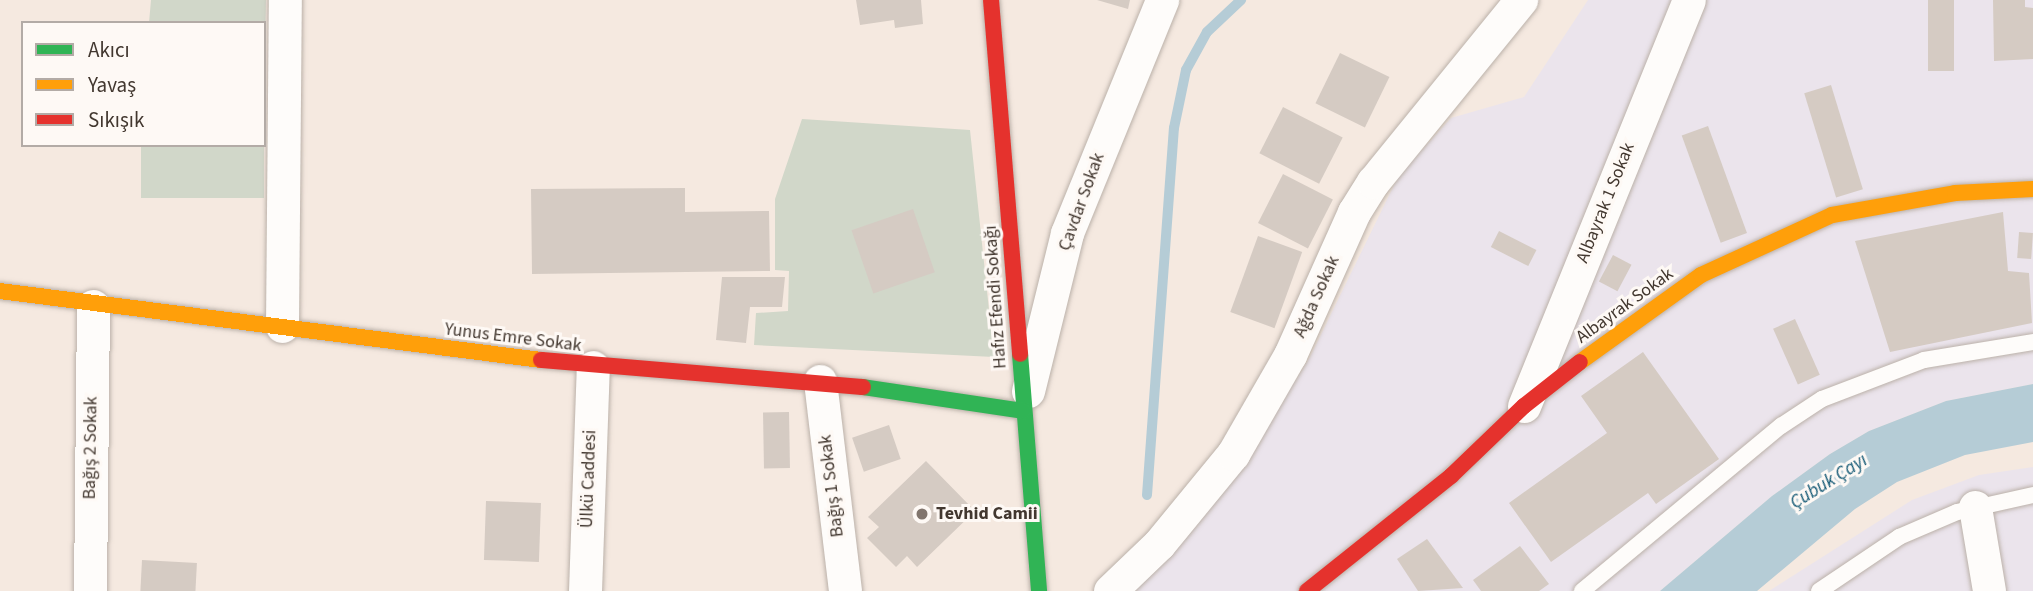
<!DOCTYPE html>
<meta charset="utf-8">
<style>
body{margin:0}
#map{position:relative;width:2033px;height:591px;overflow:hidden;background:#f5e9e0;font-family:"Source Sans 3",sans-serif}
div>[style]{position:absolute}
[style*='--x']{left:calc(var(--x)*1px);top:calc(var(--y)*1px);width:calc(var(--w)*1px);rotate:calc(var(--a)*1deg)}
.industrial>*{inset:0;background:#ebe4ec}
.green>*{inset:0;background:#d1d7c9;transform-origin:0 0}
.water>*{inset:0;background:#b5ccd6}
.stream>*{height:10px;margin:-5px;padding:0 5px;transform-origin:5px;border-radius:5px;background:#b5ccd6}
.building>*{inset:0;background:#d5cbc3;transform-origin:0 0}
.roads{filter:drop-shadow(0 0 2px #bbb1a9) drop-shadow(0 0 2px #bbb1a9)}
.lane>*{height:16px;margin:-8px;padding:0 8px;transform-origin:8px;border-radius:8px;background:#fefcfa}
.street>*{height:33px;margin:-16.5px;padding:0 16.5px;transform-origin:16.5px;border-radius:16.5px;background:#fefcfa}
.fast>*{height:16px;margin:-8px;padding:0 8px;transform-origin:8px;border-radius:8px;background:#30b455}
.slow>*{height:16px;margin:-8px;padding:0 8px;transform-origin:8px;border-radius:8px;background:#ff9f0a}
.jam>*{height:16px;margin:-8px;padding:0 8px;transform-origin:8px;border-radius:8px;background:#e5322d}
.dots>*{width:19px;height:19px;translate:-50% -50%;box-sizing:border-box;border:4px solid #fef9f5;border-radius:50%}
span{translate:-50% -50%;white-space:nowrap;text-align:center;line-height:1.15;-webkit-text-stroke:6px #fef9f5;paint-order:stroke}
.street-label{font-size:18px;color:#42372f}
.poi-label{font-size:18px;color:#42372f;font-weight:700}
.left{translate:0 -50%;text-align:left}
.water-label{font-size:19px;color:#145975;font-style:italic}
.legend{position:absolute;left:21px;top:21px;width:245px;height:126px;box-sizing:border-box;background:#fef9f5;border:2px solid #b3aba6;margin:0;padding:9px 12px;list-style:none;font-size:21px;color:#42372f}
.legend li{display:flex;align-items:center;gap:14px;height:35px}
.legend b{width:35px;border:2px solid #b3aba6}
</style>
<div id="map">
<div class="industrial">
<div style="clip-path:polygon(1588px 0,2033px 0,2033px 384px,1946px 401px,1869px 431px,1830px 454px,1772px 496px,1660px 591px,1129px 591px,1262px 434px,1310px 357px,1399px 175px,1451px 118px,1524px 97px)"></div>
<div style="clip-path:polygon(2033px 467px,2033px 591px,1769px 591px,1912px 500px,1979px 475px)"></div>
</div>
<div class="green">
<div style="clip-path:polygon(151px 0,266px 0,264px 100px,264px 23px,149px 23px)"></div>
<div style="clip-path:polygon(802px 119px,970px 130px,994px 357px,754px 345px,756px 313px,788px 311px,789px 271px,775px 270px,775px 199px)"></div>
<div style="left:141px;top:145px;width:123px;height:53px"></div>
</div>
<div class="water">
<div style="clip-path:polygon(2033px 384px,2033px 442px,1965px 455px,1897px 482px,1855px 509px,1757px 591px,1660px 591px,1772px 496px,1830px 454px,1869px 431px,1946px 401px)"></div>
</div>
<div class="stream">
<div style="--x:1147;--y:495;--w:368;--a:-85.8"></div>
<div style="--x:1174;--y:128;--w:59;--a:-78.3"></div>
<div style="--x:1186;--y:70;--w:43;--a:-61.1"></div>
<div style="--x:1207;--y:32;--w:47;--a:-43.3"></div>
</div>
<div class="building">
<div style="clip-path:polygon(856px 0,921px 0,923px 24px,895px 28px,894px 20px,860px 25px)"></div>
<div style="clip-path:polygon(1097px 0,1130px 0,1128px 9px)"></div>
<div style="left:1928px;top:0;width:26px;height:71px"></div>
<div style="clip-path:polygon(1993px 0,2025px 0,2025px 7px,2033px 8px,2033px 59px,1994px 61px)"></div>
<div style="left:1340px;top:53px;width:55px;height:56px;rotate:26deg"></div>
<div style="left:1831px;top:85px;width:109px;height:28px;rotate:73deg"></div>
<div style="left:1283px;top:107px;width:67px;height:52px;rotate:27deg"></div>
<div style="left:1708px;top:126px;width:114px;height:28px;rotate:70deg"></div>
<div style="left:1283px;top:174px;width:56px;height:55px;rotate:27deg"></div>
<div style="clip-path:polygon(685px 188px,685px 212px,769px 211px,770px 271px,532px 274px,531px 189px)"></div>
<div style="left:913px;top:209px;width:67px;height:65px;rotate:71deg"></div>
<div style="clip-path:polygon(2003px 212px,2008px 271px,2029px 273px,2032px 323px,1890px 352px,1855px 241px)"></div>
<div style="left:1499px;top:231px;width:42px;height:18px;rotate:27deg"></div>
<div style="left:2019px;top:232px;width:14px;height:26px;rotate:4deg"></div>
<div style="left:1258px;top:236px;width:47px;height:81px;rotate:20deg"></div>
<div style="left:1613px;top:255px;width:21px;height:30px;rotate:28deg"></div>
<div style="clip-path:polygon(722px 277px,785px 277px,782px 307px,750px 307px,746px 343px,716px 340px)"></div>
<div style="left:1795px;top:319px;width:61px;height:24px;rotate:66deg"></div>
<div style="clip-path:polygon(1643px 352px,1719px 459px,1656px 504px,1648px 493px,1551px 562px,1509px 503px,1607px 433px,1581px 396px)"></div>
<div style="left:789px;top:412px;width:56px;height:26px;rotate:89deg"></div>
<div style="left:889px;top:425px;width:36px;height:39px;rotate:71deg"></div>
<div style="clip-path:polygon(926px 461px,975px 511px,917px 567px,907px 556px,896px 567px,867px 538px,879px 527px,868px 517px)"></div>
<div style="left:486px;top:501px;width:55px;height:59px;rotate:2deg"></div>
<div style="clip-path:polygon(1427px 539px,1463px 588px,1418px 591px,1397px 559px)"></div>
<div style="clip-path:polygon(1520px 546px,1549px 584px,1539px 591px,1481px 591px,1473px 580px)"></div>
<div style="left:142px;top:560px;width:55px;height:31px;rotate:3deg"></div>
</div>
<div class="roads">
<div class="lane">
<div style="--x:1582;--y:591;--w:259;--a:-39.7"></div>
<div style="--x:1781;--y:426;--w:49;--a:-33.4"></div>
<div style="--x:1822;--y:399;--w:109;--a:-20.9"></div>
<div style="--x:1924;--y:360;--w:110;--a:-9.4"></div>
<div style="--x:1819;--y:591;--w:97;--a:-34"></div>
<div style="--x:1899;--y:537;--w:63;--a:-23.3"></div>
<div style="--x:1957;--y:512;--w:78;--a:-12.6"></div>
</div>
<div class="street">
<div style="--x:282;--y:326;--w:326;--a:-89.5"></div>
<div style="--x:820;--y:381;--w:211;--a:83.2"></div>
<div style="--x:1028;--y:391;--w:163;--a:-76.1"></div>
<div style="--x:1067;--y:233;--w:252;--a:-67.8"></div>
<div style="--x:1524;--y:406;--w:438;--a:-67.9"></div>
<div style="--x:1975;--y:507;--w:85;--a:80.5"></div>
<div style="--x:90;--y:591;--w:285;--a:-89.4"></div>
<div style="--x:585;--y:591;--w:224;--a:-88"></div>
<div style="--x:1110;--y:591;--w:68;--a:-43.8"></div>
<div style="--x:1159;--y:544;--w:117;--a:-50.6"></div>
<div style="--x:1233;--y:454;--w:114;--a:-60.1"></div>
<div style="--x:1290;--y:355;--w:157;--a:-65.9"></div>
<div style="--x:1354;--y:212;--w:36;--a:-58"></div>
<div style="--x:1373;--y:182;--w:235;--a:-50.9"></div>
</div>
<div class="fast">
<div style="--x:1020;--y:354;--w:238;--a:85.4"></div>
<div style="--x:863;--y:387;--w:162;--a:8.5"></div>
</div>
<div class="slow">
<div style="--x:0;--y:291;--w:545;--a:7.27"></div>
<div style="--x:1580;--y:362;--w:149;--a:-35.7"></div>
<div style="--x:1701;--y:275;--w:144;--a:-24.6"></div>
<div style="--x:1832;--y:215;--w:125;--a:-10.1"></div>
<div style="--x:1955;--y:193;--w:78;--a:-2.9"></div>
</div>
<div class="jam">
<div style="--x:991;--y:0;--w:355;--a:85.3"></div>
<div style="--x:541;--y:360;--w:323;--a:4.8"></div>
<div style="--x:1307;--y:591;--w:184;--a:-38.6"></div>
<div style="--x:1451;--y:476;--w:101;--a:-43.8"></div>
<div style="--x:1524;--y:406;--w:71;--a:-38.2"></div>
</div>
</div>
<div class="dots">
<div style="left:922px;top:514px;background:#81756d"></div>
</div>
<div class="street-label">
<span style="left:1082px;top:202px;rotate:-70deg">Çavdar Sokak</span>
<span style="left:1606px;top:203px;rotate:-68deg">Albayrak 1 Sokak</span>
<span style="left:996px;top:297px;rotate:-94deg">Hafız Efendi Sokağı</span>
<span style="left:1317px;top:297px;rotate:-66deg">Ağda Sokak</span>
<span style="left:1625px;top:306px;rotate:-36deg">Albayrak Sokak</span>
<span style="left:513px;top:338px;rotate:7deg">Yunus Emre Sokak</span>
<span style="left:91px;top:448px;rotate:-89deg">Bağış 2 Sokak</span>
<span style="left:589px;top:479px;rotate:-88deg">Ülkü Caddesi</span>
<span style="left:832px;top:486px;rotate:-97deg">Bağış 1 Sokak</span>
</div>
<div class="poi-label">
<span class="left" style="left:936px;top:514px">Tevhid Camii</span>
</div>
<div class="water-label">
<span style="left:1829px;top:482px;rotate:-32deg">Çubuk Çayı</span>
</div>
<ul class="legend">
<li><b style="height:9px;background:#30b455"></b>Akıcı</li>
<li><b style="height:9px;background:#ff9f0a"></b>Yavaş</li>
<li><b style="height:9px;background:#e5322d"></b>Sıkışık</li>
</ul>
</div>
